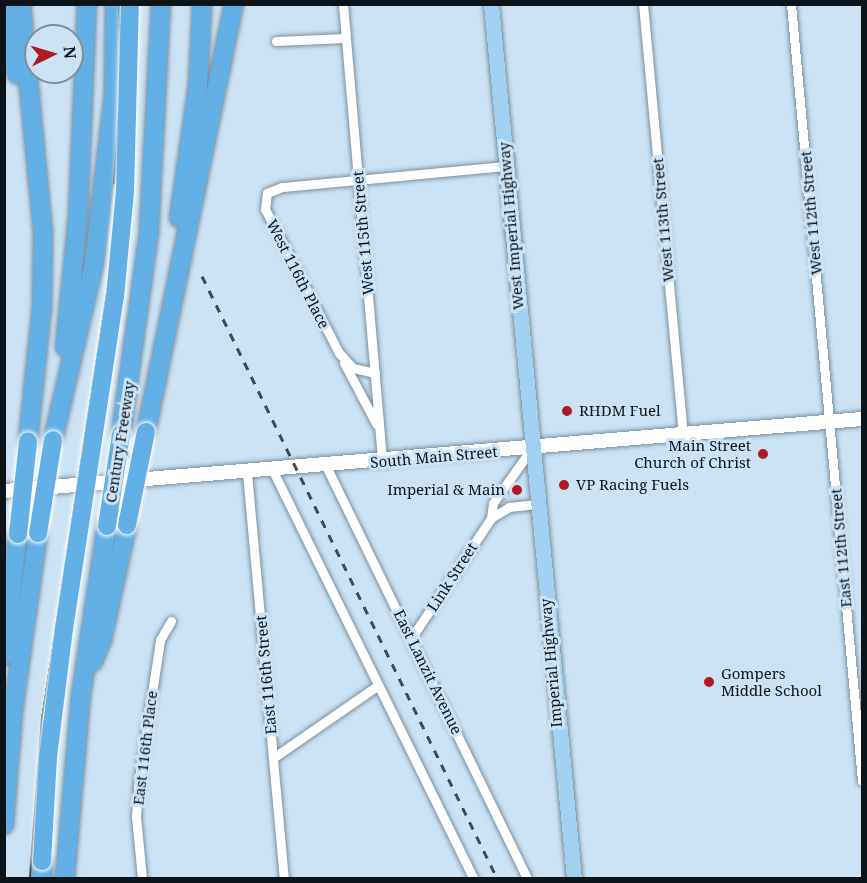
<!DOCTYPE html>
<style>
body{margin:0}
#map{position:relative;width:867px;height:883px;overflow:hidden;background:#cce3f5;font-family:"Noto Serif",serif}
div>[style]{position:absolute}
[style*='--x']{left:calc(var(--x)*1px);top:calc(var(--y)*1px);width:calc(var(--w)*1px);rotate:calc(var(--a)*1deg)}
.roads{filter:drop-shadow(0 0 2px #7a90a0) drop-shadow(0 0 2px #7a90a0)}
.minor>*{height:9px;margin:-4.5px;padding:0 4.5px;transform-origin:4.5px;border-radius:4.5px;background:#fff}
.secondary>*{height:14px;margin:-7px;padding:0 7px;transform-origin:7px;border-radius:7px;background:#fff}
.primary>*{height:15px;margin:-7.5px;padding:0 7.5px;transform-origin:7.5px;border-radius:7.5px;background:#a1d0f1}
.motorway>*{height:18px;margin:-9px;padding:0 9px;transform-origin:9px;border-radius:9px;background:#63b0e7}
.tram>*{height:1.5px;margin:-0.75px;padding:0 0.75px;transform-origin:0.75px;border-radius:0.75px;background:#3f4b54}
.rail>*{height:3px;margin-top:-1.5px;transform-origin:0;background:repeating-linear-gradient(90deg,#3f4b54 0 8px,transparent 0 16px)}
.bridges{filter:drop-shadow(0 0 2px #fff) drop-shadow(0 0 2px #fff)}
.motorway-bridge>*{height:18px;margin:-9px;padding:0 9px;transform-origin:9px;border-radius:9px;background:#63b0e7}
.dots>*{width:16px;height:16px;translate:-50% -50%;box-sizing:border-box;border:3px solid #cce3f5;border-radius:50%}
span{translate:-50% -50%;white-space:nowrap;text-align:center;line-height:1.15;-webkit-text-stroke:6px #cce3f5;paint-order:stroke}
.street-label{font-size:15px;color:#0c141a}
.poi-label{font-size:15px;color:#0c141a}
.left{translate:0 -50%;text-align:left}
.right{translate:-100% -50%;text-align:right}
.frame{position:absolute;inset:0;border:6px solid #0c141a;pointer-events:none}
.north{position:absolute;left:24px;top:24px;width:60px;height:60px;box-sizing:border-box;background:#cce3f5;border:2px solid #7f909d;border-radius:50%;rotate:85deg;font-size:16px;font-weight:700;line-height:24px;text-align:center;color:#0c141a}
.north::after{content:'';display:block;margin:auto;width:21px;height:27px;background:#ad1a24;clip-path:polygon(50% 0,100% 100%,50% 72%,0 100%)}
</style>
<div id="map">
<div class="roads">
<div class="minor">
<div style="--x:343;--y:4;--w:460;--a:85.1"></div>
<div style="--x:643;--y:4;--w:433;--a:84.7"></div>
<div style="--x:791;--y:4;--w:780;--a:84.78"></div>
<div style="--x:276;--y:41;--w:70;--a:-2.5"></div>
<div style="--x:344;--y:363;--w:70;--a:62"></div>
<div style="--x:375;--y:373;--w:23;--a:-167"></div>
<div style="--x:353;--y:368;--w:21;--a:-133"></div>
<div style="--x:339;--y:353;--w:162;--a:-117.2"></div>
<div style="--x:265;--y:209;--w:16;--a:-83"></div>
<div style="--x:267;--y:193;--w:16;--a:-22"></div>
<div style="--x:282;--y:187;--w:225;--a:-5.4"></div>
<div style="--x:326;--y:466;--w:458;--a:64"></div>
<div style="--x:273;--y:471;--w:453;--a:63.8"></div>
<div style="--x:247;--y:473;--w:407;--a:84.8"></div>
<div style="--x:491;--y:518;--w:15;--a:-82"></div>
<div style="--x:493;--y:503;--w:67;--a:-54.7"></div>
<div style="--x:412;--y:637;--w:143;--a:-56.4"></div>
<div style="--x:491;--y:518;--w:21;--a:-31"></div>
<div style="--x:509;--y:507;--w:28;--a:-6"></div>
<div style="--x:273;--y:758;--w:126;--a:-34.7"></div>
<div style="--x:142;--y:878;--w:61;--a:-95.6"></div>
<div style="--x:136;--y:817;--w:39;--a:-86"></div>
<div style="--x:139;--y:778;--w:140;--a:-81.3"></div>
<div style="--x:160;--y:640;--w:22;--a:-60"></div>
</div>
<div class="secondary">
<div style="--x:4;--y:491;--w:861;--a:-4.8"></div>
</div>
<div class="primary">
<div style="--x:491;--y:4;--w:878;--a:84.58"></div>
</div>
<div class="motorway">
<div style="--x:7;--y:4;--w:71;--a:81.9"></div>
<div style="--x:21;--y:4;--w:230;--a:84.5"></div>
<div style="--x:43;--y:233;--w:73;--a:90.8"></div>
<div style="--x:42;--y:306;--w:137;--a:95.9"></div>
<div style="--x:179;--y:218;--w:133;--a:-81.8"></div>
<div style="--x:198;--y:86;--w:82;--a:-87.2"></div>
<div style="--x:65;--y:347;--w:131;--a:-84.3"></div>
<div style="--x:78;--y:217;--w:213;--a:-87.6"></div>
<div style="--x:146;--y:432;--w:437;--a:-78.4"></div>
<div style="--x:121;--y:434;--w:205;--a:-82.1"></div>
<div style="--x:149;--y:231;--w:227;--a:-87"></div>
<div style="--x:53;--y:440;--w:181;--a:-76.9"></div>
<div style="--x:94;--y:264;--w:171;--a:-83.3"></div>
<div style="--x:114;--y:94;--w:90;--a:-89.4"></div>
<div style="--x:4;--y:656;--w:123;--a:-83.5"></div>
<div style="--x:93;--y:662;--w:24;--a:-68"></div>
<div style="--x:102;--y:640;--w:118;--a:-77.7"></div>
<div style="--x:4;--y:825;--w:114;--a:-85.5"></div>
<div style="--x:13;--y:711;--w:180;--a:-82"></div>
<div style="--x:42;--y:878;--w:17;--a:-90"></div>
<div style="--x:65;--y:878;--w:184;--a:-85"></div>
<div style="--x:81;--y:695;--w:171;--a:-81.3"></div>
</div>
</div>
<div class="tram">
<div style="--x:114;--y:184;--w:103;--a:-86.1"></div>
<div style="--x:121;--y:81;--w:77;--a:-91.5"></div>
<div style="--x:30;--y:878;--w:160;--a:-85.7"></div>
<div style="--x:42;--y:718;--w:531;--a:-81.34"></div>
<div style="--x:122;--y:193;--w:189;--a:-86.1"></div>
</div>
<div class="rail">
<div style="--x:202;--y:276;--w:670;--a:63.89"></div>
</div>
<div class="bridges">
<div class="motorway-bridge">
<div style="--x:127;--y:525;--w:95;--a:-78.5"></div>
<div style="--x:107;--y:526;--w:93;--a:-81.3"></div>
<div style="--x:38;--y:533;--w:94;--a:-80.8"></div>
<div style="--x:18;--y:534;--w:93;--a:-83.8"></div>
<div style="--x:42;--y:861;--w:104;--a:-86.7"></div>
<div style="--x:48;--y:757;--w:129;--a:-82.9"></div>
<div style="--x:64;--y:629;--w:336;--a:-81.3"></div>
<div style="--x:115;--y:297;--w:105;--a:-84.6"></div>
<div style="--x:125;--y:192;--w:188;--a:-88.5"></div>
</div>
</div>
<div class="dots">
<div style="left:567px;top:411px;background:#ad1a24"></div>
<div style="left:763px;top:454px;background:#ad1a24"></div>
<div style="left:564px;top:485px;background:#ad1a24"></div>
<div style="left:517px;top:490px;background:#ad1a24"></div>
<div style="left:709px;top:682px;background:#ad1a24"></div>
</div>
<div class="street-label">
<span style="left:811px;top:213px;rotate:-95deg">West 112th Street</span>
<span style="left:663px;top:220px;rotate:-95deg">West 113th Street</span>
<span style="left:511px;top:226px;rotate:-95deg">West Imperial Highway</span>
<span style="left:363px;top:233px;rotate:-95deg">West 115th Street</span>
<span style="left:298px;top:274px;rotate:63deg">West 116th Place</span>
<span style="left:120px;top:442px;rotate:-81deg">Century Freeway</span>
<span style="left:434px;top:457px;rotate:-5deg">South Main Street</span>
<span style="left:841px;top:548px;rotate:-95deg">East 112th Street</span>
<span style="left:452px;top:577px;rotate:-57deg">Link Street</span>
<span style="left:551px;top:663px;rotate:-95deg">Imperial Highway</span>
<span style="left:428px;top:672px;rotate:64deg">East Lanzit Avenue</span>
<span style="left:266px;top:675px;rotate:-95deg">East 116th Street</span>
<span style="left:145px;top:748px;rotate:-83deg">East 116th Place</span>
</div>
<div class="poi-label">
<span class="left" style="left:579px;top:411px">RHDM Fuel</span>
<span class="right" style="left:751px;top:454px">Main Street<br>Church of Christ</span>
<span class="left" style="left:576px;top:485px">VP Racing Fuels</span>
<span class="right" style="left:505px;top:490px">Imperial &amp; Main</span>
<span class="left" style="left:721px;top:682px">Gompers<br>Middle School</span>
</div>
<div class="frame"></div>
<div class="north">N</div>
</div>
